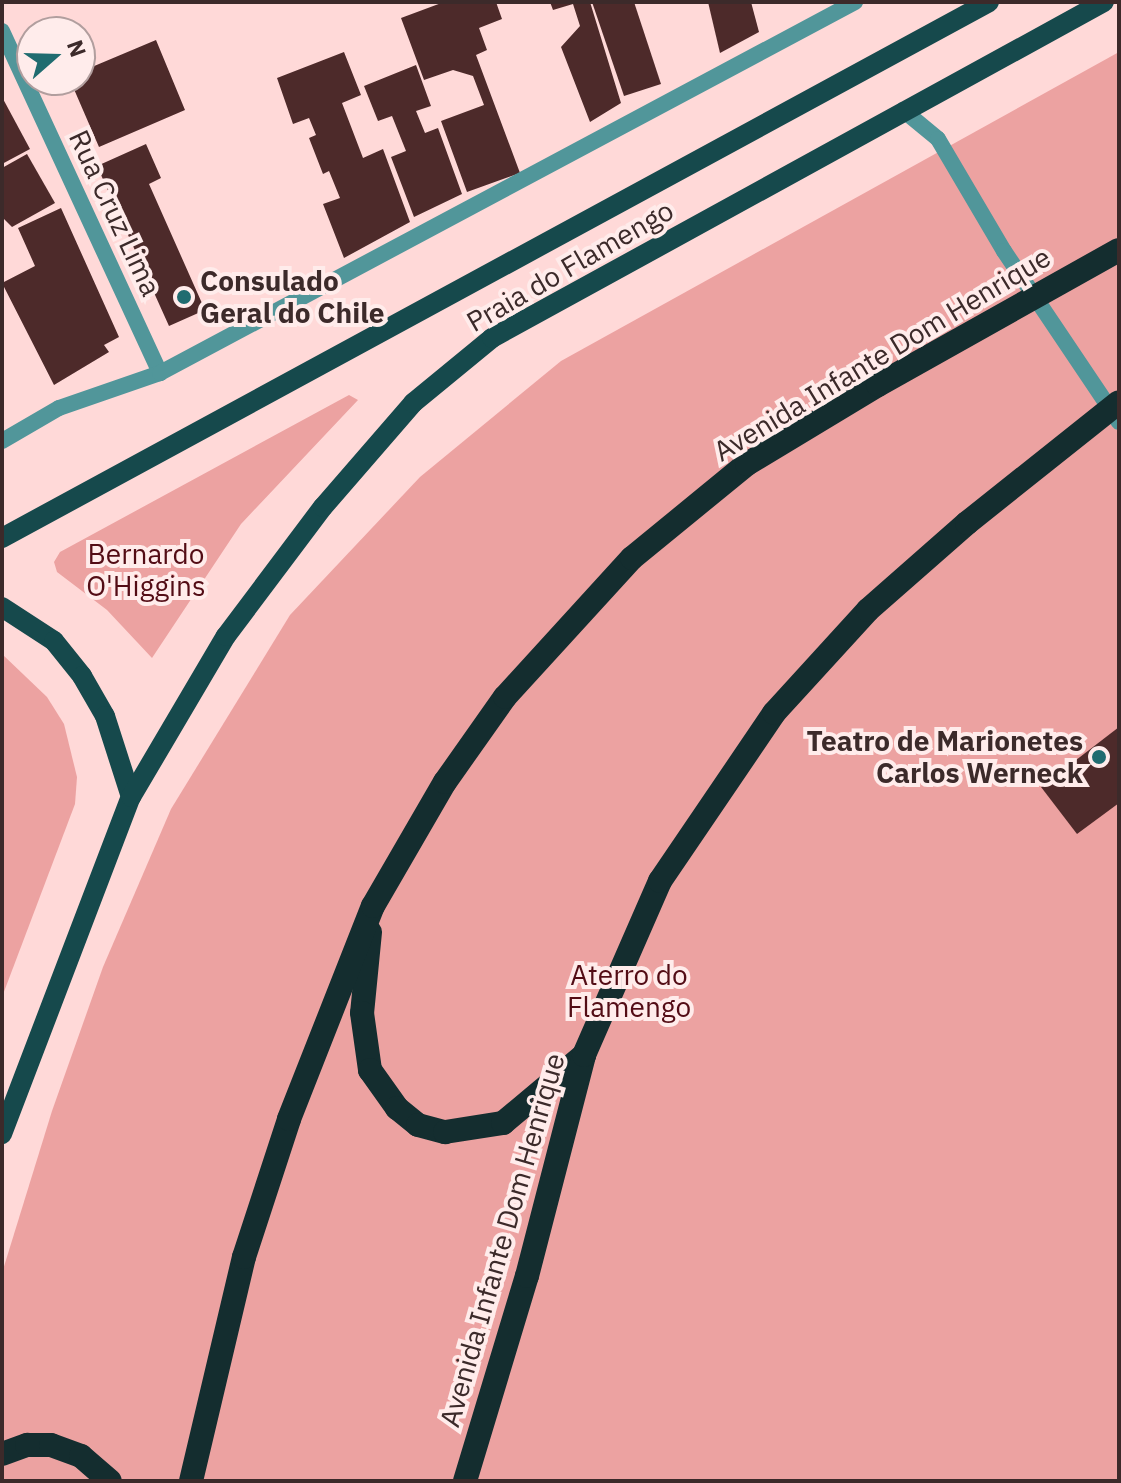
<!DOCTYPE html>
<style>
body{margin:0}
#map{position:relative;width:1121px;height:1483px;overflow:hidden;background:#ffd9d8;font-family:"IBM Plex Sans",sans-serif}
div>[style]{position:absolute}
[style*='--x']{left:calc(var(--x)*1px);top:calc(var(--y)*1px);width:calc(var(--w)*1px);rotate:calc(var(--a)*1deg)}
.green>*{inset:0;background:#eca2a1}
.building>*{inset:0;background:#4d2a2a}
.street>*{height:16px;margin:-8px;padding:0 8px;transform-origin:8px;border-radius:8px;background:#51969a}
.primary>*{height:20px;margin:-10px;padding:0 10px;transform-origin:10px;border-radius:10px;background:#16494c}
.highway>*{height:24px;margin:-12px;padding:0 12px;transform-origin:12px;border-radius:12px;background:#142d2f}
.highway-bridge>*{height:24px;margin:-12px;padding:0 12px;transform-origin:12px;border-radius:12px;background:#142d2f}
.dots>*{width:22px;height:22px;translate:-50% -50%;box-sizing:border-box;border:4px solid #ffeceb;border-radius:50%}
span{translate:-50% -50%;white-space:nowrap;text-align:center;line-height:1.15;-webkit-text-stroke:8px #ffeceb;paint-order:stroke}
.street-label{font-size:28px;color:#3c2a2a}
.poi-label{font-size:28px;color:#3c2a2a;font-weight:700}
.left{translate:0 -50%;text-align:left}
.right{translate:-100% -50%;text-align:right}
.park-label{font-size:28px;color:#530c15}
.frame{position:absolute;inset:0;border:4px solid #3c2a2a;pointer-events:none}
.north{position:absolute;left:16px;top:16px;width:80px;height:80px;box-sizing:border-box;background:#ffeceb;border:2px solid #b19e9e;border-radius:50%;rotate:70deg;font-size:22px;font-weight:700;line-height:32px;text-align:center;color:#3c2a2a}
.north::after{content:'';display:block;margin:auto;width:28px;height:36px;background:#206c70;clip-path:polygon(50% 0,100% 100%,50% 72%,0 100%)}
</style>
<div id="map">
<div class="green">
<div style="clip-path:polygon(1119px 52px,1119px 1481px,2px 1481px,2px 1273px,52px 1111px,103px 967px,171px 809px,290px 615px,420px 477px,561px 361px)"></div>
<div style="clip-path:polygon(349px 395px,358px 400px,241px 524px,152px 658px,107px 610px,57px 572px,54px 562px,60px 552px)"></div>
<div style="clip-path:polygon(2px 654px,47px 697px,64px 724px,77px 777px,75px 804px,2px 997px)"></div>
</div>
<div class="building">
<div style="clip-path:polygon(444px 2px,496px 2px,502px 19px,479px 28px,487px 50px,476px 55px,520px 173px,467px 192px,441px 121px,484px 105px,473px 76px,453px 70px,424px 80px,401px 18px)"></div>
<div style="clip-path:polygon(550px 2px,590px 2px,621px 103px,590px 122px,561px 47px,580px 26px,573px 4px,553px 10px)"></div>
<div style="clip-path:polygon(592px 2px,634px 2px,661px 84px,624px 96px)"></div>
<div style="clip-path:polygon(708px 2px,751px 2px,759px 32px,720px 53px)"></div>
<div style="clip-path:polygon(156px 40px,185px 110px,99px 147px,70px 80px,80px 80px,80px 72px)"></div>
<div style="clip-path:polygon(344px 52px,361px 95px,342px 103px,363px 158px,383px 149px,410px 222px,344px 258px,323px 204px,340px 198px,329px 171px,323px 174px,309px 138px,316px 135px,309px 118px,293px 124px,277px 78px)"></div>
<div style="clip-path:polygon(416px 65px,431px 106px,416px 111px,425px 133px,438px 128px,462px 194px,414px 217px,391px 157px,406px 151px,392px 116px,378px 121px,364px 86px)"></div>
<div style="clip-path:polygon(2px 97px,30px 149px,2px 164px)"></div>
<div style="clip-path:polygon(146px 144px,161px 178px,149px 184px,205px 310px,169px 326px,97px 166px)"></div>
<div style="clip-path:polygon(27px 154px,55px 203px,12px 227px,2px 217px,2px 168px)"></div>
<div style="clip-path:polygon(61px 208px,119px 337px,104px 345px,109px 352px,54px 385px,2px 283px,35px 266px,18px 228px)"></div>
<div style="clip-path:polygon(1119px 727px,1119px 803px,1077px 834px,1041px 787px)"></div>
</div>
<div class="street">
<div style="--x:2;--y:31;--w:377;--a:65.2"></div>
<div style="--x:903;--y:110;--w:45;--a:39.6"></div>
<div style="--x:938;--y:139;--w:130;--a:59.5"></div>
<div style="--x:1004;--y:251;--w:206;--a:56.1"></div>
<div style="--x:2;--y:441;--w:66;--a:-30.1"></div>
<div style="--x:59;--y:408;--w:107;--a:-19.1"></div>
<div style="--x:160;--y:373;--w:788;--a:-28.09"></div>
</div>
<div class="primary">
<div style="--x:2;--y:538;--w:1123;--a:-28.5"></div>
<div style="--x:2;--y:607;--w:62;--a:33.2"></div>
<div style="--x:54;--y:641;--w:45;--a:51.3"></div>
<div style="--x:82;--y:676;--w:46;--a:60.1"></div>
<div style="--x:105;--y:716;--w:85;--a:72.2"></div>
<div style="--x:2;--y:1134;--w:361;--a:-69.1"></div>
<div style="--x:131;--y:797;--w:187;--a:-59.5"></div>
<div style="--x:226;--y:636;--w:161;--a:-53.1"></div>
<div style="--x:323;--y:507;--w:138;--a:-49.1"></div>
<div style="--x:413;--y:403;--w:102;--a:-39.4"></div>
<div style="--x:492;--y:338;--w:698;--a:-28.77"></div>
</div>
<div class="highway">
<div style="--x:370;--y:932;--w:81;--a:95.6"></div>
<div style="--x:362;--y:1013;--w:58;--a:82"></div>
<div style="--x:370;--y:1070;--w:47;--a:54.6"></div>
<div style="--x:397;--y:1108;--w:27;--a:39"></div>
<div style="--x:418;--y:1125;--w:28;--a:15"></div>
<div style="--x:445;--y:1132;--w:59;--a:-8.8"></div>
<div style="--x:503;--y:1123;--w:106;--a:-40"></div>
<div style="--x:2;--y:1454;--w:27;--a:-20"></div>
<div style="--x:27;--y:1445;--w:24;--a:0"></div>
<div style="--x:51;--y:1445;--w:32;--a:20"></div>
<div style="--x:81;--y:1456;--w:38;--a:41"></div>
<div style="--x:191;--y:1481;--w:230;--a:-76.7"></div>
<div style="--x:244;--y:1257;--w:145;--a:-71.9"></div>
<div style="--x:289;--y:1119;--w:229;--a:-68.5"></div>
<div style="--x:373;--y:906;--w:143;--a:-59.9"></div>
<div style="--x:445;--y:782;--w:104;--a:-54.8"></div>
<div style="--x:505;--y:697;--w:188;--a:-47.6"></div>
<div style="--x:632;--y:558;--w:149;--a:-39.3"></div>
<div style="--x:747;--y:464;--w:153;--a:-31.1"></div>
<div style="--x:465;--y:1481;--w:214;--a:-73.2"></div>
<div style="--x:527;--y:1276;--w:228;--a:-75.5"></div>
<div style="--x:584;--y:1055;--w:190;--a:-66.4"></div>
<div style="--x:660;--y:881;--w:203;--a:-55.8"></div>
<div style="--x:774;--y:713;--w:139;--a:-47.6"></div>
<div style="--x:868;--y:610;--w:132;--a:-41.3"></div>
</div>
<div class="highway-bridge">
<div style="--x:878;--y:385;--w:276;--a:-29.3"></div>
<div style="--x:967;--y:523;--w:194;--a:-38.5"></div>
</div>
<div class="dots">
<div style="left:184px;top:297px;background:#206c70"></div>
<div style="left:1099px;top:757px;background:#206c70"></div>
</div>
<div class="street-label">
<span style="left:115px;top:213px;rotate:65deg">Rua Cruz Lima</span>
<span style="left:570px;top:266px;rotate:-30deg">Praia do Flamengo</span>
<span style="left:882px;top:354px;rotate:-31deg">Avenida Infante Dom Henrique</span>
<span style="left:502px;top:1240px;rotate:-74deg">Avenida Infante Dom Henrique</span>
</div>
<div class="poi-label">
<span class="left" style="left:200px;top:297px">Consulado<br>Geral do Chile</span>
<span class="right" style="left:1083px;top:757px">Teatro de Marionetes<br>Carlos Werneck</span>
</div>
<div class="park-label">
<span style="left:146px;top:570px">Bernardo<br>O'Higgins</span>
<span style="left:629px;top:991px">Aterro do<br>Flamengo</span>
</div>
<div class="frame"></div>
<div class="north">N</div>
</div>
